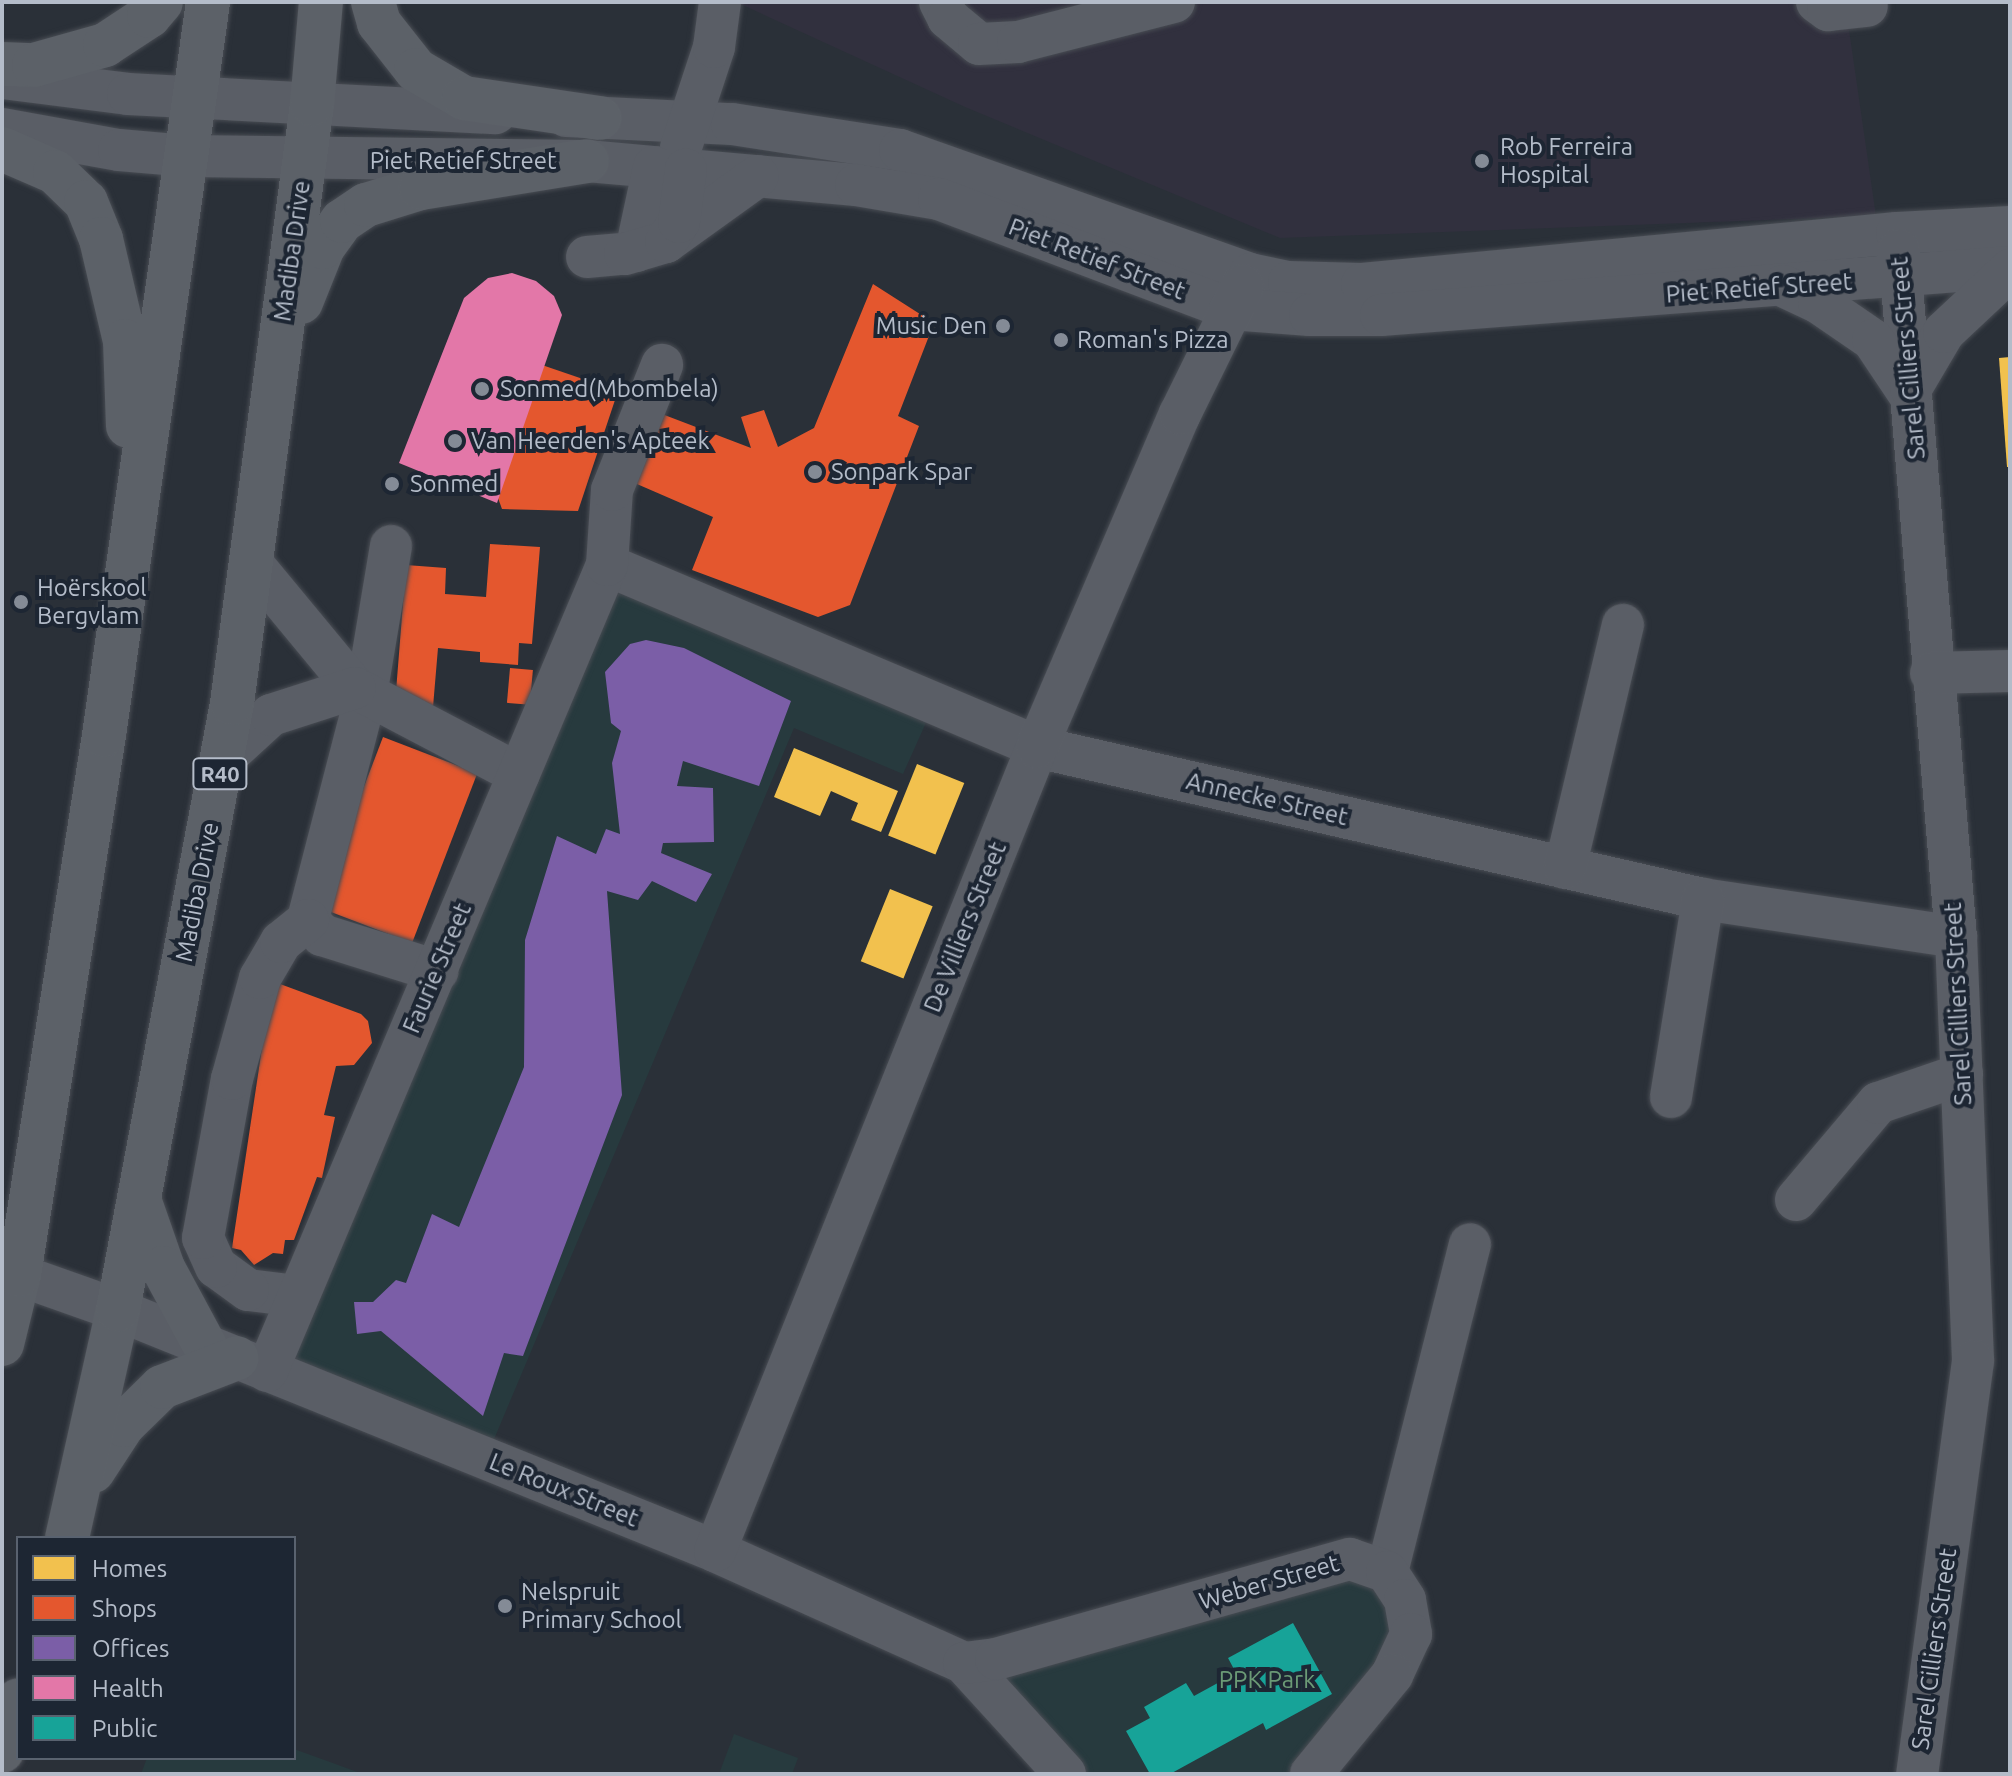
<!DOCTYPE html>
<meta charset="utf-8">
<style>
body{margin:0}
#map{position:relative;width:2012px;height:1776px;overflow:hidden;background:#2a3038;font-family:Ubuntu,sans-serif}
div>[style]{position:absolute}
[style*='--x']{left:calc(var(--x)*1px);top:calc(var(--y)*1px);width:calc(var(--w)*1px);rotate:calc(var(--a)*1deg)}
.medical>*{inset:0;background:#31303e}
.green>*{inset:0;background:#273a3e}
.homes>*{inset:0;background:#f2c14e;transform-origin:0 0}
.shops>*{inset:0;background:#e4572e;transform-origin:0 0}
.offices>*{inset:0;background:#7b5ea7}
.health>*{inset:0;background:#e377a8}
.public>*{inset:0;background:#17a398}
.roads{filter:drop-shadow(0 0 2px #484c53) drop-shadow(0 0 2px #484c53)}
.minor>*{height:42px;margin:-21px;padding:0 21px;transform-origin:21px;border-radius:21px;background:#5a5e66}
.major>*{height:44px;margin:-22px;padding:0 22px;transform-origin:22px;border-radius:22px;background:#5c6168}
.dots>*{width:22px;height:22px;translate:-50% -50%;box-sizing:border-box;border:4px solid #1d2633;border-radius:50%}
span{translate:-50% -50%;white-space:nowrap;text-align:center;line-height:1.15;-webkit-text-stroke:8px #1d2633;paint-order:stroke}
.shield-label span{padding:2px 6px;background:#1d2633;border:2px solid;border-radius:6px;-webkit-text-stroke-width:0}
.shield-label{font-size:22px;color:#b4bcc9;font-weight:700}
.poi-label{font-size:24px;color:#b4bcc9}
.left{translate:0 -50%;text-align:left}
.right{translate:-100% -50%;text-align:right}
.street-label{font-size:24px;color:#b4bcc9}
.park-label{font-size:24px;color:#6b9a76}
.frame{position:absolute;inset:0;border:4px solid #b4bcc9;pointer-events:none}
.legend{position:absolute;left:16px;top:1536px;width:280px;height:224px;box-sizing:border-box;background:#1d2633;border:2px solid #59626f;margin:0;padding:10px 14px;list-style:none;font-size:24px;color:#b4bcc9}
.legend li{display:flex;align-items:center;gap:16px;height:40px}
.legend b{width:40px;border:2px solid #59626f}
</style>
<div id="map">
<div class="medical">
<div style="clip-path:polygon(736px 2px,1845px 2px,1876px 216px,1280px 238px,965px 107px)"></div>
</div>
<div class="green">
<div style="clip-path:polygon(616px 584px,929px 716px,903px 774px,794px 728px,492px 1444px,287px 1358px)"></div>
<div style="clip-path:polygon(1350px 1559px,1411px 1634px,1311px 1774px,1065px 1774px,964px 1663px)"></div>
<div style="clip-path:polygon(734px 1734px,798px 1758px,792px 1774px,719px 1774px)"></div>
<div style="clip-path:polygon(294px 1749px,363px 1774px,141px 1774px,147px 1758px,294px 1758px)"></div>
</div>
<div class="homes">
<div style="clip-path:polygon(2010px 357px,2010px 467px,2007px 467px,1999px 358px)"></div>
<div style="clip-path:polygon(794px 748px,898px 791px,881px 832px,851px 820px,858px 803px,831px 791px,820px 816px,774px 797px)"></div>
<div style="left:917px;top:764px;width:51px;height:77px;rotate:22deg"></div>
<div style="left:890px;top:889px;width:46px;height:78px;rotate:22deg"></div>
</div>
<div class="shops">
<div style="clip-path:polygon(873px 284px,934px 323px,898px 416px,919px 426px,850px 605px,818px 617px,692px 570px,713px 517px,630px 481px,654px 411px,751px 448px,741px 417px,764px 410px,778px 447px,814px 428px)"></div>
<div style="clip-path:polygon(542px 365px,618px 391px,578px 511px,502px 509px,494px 487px,497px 468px)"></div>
<div style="clip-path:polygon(490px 544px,540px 547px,532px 644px,519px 643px,518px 665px,480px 662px,480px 652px,438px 648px,433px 707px,395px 704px,406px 565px,446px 568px,445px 594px,486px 597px)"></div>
<div style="left:510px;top:668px;width:23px;height:35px;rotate:5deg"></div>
<div style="left:383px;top:737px;width:101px;height:182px;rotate:21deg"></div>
<div style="clip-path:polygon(272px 981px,361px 1014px,368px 1021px,372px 1043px,354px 1065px,336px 1066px,324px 1115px,335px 1117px,322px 1178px,317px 1177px,294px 1240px,285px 1240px,283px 1254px,273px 1253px,254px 1265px,241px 1250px,232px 1248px)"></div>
</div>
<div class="offices">
<div style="clip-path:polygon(646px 640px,684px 648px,791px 701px,759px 786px,683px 761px,677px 786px,713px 788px,714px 842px,663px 843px,661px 853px,712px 874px,696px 902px,652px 881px,638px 900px,607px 891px,622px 1095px,523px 1356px,504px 1353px,483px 1416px,381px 1331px,357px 1334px,354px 1302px,373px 1302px,396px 1280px,406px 1283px,432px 1214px,459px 1227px,524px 1067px,525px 940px,557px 836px,596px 854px,606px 829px,620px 834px,612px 763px,621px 731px,611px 723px,605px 672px,630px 644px)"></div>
</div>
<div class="health">
<div style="clip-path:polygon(512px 273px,536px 281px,554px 296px,562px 315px,497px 503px,399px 463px,464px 298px,488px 278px)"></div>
</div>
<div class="public">
<div style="clip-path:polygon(1293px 1623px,1332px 1694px,1266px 1730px,1263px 1723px,1170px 1774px,1150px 1774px,1126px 1731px,1150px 1718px,1144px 1707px,1186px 1683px,1194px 1696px,1236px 1673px,1228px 1658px)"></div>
</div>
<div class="roads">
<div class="minor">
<div style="--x:940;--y:2;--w:18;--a:63"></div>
<div style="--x:948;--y:18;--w:40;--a:40"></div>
<div style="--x:979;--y:44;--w:39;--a:-3"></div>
<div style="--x:1018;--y:42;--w:161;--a:-14.4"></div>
<div style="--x:1817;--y:2;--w:14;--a:36"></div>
<div style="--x:1828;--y:10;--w:39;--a:-6"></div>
<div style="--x:2;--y:78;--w:127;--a:7.2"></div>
<div style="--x:128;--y:94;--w:368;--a:3"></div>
<div style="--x:566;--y:116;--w:166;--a:2.8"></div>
<div style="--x:732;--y:124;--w:170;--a:8.8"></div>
<div style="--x:900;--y:150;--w:371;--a:19.5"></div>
<div style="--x:1250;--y:274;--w:40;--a:12"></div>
<div style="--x:1289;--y:282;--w:73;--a:1.6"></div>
<div style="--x:1362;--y:284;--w:537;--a:-5.45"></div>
<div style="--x:1897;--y:233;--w:113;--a:-3"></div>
<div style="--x:2;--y:129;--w:119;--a:10.2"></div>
<div style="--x:119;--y:150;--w:68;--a:5"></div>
<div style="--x:187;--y:156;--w:400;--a:0.7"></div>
<div style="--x:587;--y:161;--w:270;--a:5.1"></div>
<div style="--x:856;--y:185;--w:84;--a:9.6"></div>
<div style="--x:939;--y:199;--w:311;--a:20.7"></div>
<div style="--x:1230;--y:309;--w:80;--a:4.3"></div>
<div style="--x:1310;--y:315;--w:71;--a:0"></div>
<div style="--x:1381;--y:315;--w:631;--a:-4.36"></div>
<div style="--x:681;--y:147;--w:105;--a:-71.7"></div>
<div style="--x:714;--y:47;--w:45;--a:-82.4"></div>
<div style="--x:666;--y:242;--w:113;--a:-35.7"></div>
<div style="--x:1899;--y:250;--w:689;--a:85.26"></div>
<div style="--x:1956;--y:937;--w:424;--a:87.7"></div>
<div style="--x:1973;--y:1361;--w:417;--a:97.7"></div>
<div style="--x:636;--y:251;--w:86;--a:-77.9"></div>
<div style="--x:587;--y:257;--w:38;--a:-5"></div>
<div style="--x:625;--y:254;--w:43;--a:-16.3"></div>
<div style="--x:666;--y:242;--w:24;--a:-57"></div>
<div style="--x:679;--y:222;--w:53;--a:-82.5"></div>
<div style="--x:1783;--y:286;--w:40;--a:25"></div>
<div style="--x:1819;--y:303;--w:65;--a:34.4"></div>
<div style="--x:1873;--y:340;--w:69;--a:56.3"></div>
<div style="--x:1911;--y:388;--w:65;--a:-59.5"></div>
<div style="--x:1944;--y:332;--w:91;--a:-43.2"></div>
<div style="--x:391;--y:546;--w:151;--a:99.5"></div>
<div style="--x:366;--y:695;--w:232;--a:104.5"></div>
<div style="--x:308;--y:920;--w:21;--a:47"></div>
<div style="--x:322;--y:935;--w:121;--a:17.4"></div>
<div style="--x:607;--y:565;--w:467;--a:22.9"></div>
<div style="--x:1037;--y:747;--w:683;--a:12.86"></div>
<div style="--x:1703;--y:899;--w:256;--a:8.5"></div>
<div style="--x:254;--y:566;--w:158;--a:50.4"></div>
<div style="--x:355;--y:688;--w:185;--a:27.7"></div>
<div style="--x:1931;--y:673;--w:79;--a:-1.5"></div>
<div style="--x:223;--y:759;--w:65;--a:-42.5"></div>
<div style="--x:271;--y:715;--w:88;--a:-17.8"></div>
<div style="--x:1565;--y:868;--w:250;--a:-76.6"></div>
<div style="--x:1671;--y:1097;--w:201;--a:-80.8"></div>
<div style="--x:1796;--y:1200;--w:127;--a:-49.8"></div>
<div style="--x:1878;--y:1103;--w:89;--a:-19"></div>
<div style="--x:19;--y:1275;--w:105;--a:19.5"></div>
<div style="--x:118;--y:1310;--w:644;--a:21.98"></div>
<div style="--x:715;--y:1551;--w:273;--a:24.2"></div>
<div style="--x:964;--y:1663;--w:150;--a:47.7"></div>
<div style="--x:297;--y:1296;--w:49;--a:-173"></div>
<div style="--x:248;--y:1290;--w:39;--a:-144"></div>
<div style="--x:216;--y:1267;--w:32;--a:-114"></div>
<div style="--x:203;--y:1238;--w:162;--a:-79.7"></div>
<div style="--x:232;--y:1079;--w:105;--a:-74.5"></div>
<div style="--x:260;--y:978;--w:42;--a:-59.7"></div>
<div style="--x:281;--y:942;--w:35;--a:-39"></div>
<div style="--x:267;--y:1371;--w:875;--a:-67.13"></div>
<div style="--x:607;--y:565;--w:75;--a:-86.2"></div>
<div style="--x:612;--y:490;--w:135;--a:-68.2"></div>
<div style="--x:715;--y:1551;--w:866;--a:-68.17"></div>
<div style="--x:1037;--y:747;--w:362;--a:-66.8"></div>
<div style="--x:1180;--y:414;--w:143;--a:-63.8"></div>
<div style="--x:1387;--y:1572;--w:338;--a:-75.8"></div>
<div style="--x:964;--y:1663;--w:32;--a:-7"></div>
<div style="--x:996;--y:1659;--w:368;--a:-15.8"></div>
<div style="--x:1350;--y:1559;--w:39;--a:19"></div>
<div style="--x:1387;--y:1572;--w:33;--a:57"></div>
<div style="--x:1405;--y:1600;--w:35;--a:80"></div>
<div style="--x:1411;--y:1634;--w:45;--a:114.9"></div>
<div style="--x:1392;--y:1675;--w:128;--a:129.3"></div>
</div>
<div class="major">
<div style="--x:373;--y:2;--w:22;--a:74"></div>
<div style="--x:379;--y:23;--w:60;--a:51.8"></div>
<div style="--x:416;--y:70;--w:56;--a:30.3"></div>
<div style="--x:464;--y:98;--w:137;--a:8.4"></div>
<div style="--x:2;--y:64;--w:32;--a:2"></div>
<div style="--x:34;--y:65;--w:74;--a:-15.7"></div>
<div style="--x:105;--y:45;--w:53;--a:-33.4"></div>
<div style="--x:149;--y:16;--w:18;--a:-49"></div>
<div style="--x:2;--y:149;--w:58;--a:23.5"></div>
<div style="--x:55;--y:172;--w:43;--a:44.1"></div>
<div style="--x:86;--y:202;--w:40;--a:68"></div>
<div style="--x:101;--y:239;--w:105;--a:76.8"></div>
<div style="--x:125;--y:341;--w:85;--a:88"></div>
<div style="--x:301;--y:302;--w:59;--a:-68.2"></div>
<div style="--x:323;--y:247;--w:32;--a:-54"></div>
<div style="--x:342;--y:221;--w:29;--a:-34"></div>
<div style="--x:366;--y:205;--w:58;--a:-17.2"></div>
<div style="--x:421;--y:188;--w:168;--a:-9.2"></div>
<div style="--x:140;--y:1202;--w:70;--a:70.8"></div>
<div style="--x:163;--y:1268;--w:89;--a:61.7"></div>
<div style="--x:2;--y:1344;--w:71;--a:-76.2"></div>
<div style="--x:19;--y:1275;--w:547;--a:-81.05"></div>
<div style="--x:104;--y:735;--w:740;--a:-81.92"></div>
<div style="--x:93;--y:1471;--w:55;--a:-56.9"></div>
<div style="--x:123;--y:1425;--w:54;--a:-44.3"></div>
<div style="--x:162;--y:1387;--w:80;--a:-21.1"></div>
<div style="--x:67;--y:1538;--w:234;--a:-77.4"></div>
<div style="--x:118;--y:1310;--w:618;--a:-79.36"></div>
<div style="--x:232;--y:703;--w:604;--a:-82.39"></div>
<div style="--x:312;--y:104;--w:102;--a:-85"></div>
<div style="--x:2;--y:1751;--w:53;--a:-72.6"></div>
</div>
</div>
<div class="dots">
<div style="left:1482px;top:161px;background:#848b96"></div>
<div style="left:1003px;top:326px;background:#848b96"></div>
<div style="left:1061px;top:340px;background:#848b96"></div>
<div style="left:482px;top:389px;background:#848b96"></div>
<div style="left:455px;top:441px;background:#848b96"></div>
<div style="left:815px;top:472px;background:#848b96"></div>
<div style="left:392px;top:484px;background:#848b96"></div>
<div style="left:21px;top:602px;background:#848b96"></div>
<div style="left:505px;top:1606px;background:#848b96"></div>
</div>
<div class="shield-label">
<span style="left:220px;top:774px">R40</span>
</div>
<div class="poi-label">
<span class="left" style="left:1500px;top:161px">Rob Ferreira<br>Hospital</span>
<span class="right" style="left:987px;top:326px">Music Den</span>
<span class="left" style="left:1077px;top:340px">Roman's Pizza</span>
<span class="left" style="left:500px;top:389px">Sonmed(Mbombela)</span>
<span class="left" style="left:471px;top:441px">Van Heerden's Apteek</span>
<span class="left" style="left:831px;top:472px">Sonpark Spar</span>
<span class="left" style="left:410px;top:484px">Sonmed</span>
<span class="left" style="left:37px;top:602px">Hoërskool<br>Bergvlam</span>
<span class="left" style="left:521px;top:1606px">Nelspruit<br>Primary School</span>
</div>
<div class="street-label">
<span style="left:463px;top:161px">Piet Retief Street</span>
<span style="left:292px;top:251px;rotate:-82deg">Madiba Drive</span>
<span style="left:1097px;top:259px;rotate:21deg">Piet Retief Street</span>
<span style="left:1759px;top:288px;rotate:-4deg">Piet Retief Street</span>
<span style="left:1908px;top:358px;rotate:-95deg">Sarel Cilliers Street</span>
<span style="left:1267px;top:799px;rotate:13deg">Annecke Street</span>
<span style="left:197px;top:892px;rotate:-79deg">Madiba Drive</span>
<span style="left:965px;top:927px;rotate:-68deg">De Villiers Street</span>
<span style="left:437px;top:968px;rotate:-67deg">Faurie Street</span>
<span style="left:1958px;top:1004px;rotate:-93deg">Sarel Cilliers Street</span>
<span style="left:564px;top:1490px;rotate:22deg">Le Roux Street</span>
<span style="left:1269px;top:1582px;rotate:-16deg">Weber Street</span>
<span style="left:1934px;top:1649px;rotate:-82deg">Sarel Cilliers Street</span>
</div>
<div class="park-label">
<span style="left:1267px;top:1680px">PPK Park</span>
</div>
<div class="frame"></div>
<ul class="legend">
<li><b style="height:22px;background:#f2c14e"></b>Homes</li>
<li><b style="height:22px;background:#e4572e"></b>Shops</li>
<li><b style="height:22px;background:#7b5ea7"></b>Offices</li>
<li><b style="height:22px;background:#e377a8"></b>Health</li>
<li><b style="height:22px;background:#17a398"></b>Public</li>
</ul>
</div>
